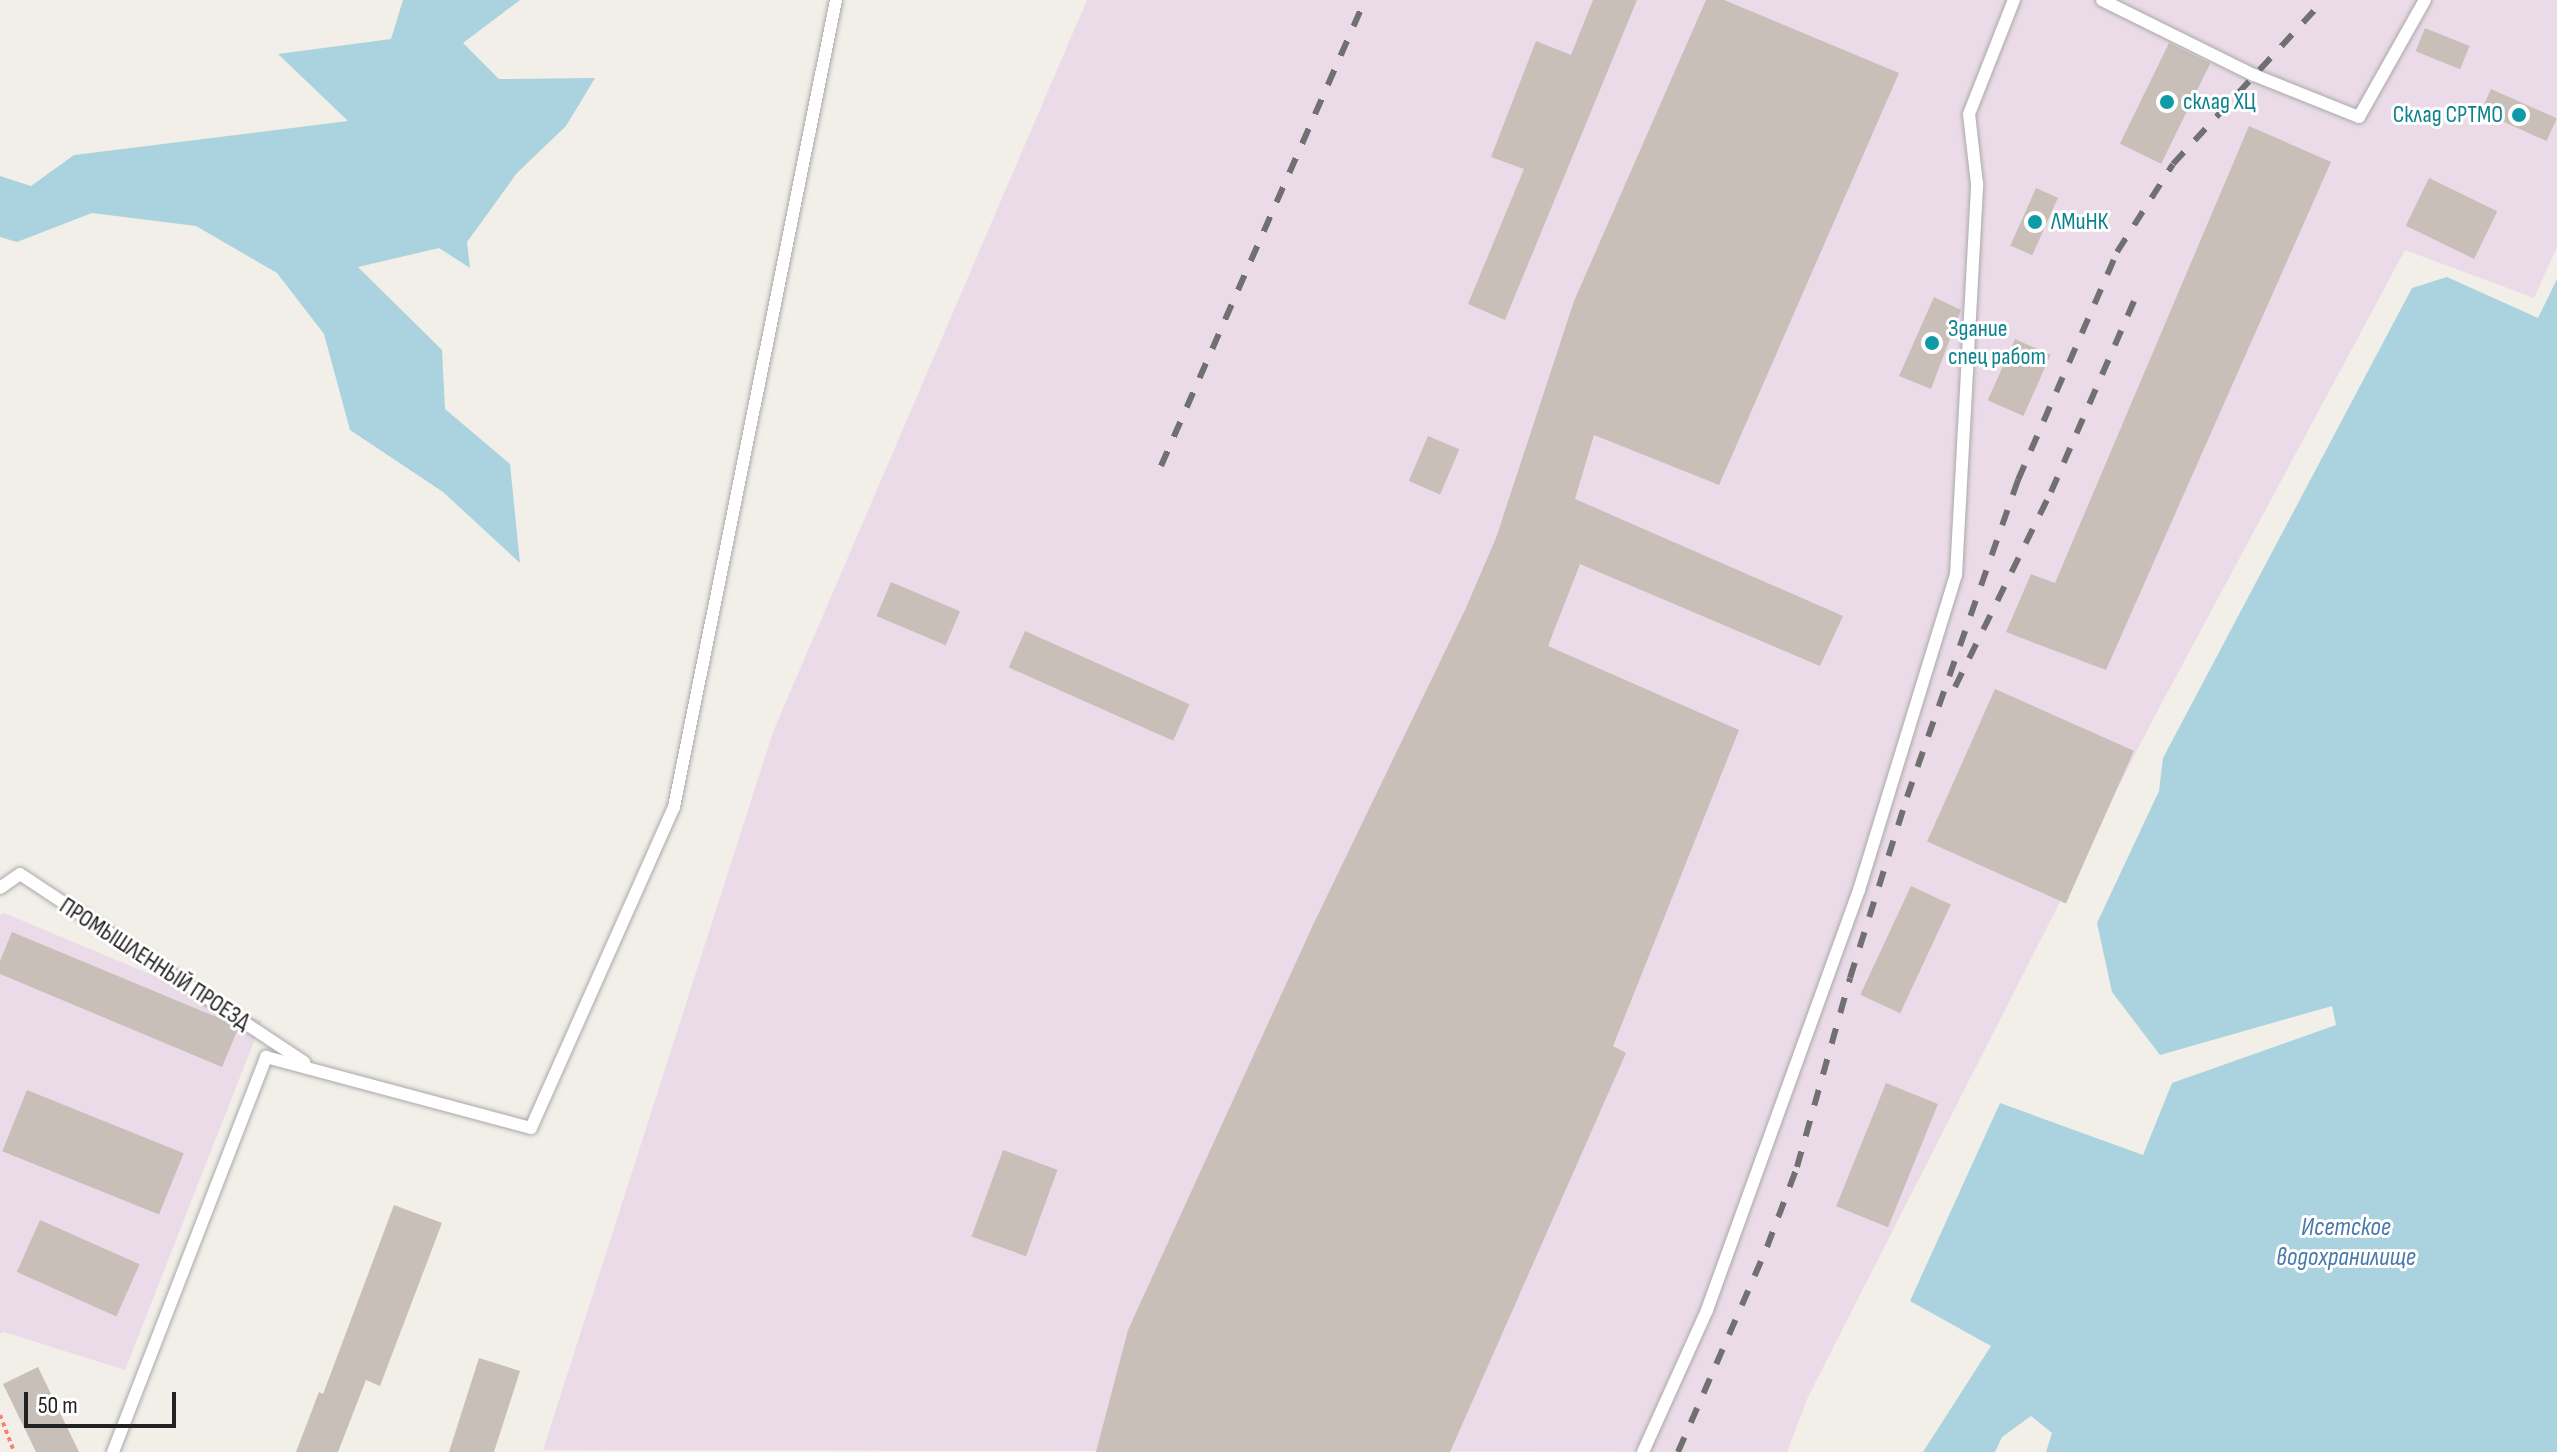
<!DOCTYPE html>
<meta charset="utf-8">
<style>
body{margin:0}
#map{position:relative;width:2557px;height:1452px;overflow:hidden;background:#f2efe9;font-family:"Sofia Sans Condensed",sans-serif}
div>[style]{position:absolute}
[style*='--x']{left:calc(var(--x)*1px);top:calc(var(--y)*1px);width:calc(var(--w)*1px);rotate:calc(var(--a)*1deg)}
.industrial>*{inset:0;background:#ebdbe8}
.water>*{inset:0;background:#aad3df}
.building>*{inset:0;background:#c7bfb8;transform-origin:0 0}
.path>*{height:4px;margin-top:-2px;transform-origin:0;background:repeating-linear-gradient(90deg,#fa8072 0 4px,transparent 0 8px)}
.roads{filter:drop-shadow(0 0 2px #a9a9a9) drop-shadow(0 0 2px #a9a9a9)}
.lane>*{height:12px;margin:-6px;padding:0 6px;transform-origin:6px;border-radius:6px;background:#fff}
.rail>*{height:6px;margin-top:-3px;transform-origin:0;background:repeating-linear-gradient(90deg,#707070 0 16px,transparent 0 32px)}
.dots>*{width:22px;height:22px;translate:-50% -50%;box-sizing:border-box;border:4px solid #fff;border-radius:50%}
span{translate:-50% -50%;white-space:nowrap;text-align:center;line-height:1.15;-webkit-text-stroke:6px #fff;paint-order:stroke}
.culture-label{font-size:24px;color:#0d838f}
.left{translate:0 -50%;text-align:left}
.right{translate:-100% -50%;text-align:right}
.street-label{font-size:24px;color:#222}
.water-label{font-size:26px;color:#4a7aab;font-style:italic}
.scale{position:absolute;left:24px;top:1392px;width:152px;height:36px;box-sizing:border-box;border:4px solid #222;border-top:0;padding-left:10px;font-size:24px;line-height:28px;white-space:nowrap;color:#222;-webkit-text-stroke:6px #fff;paint-order:stroke}
</style>
<div id="map">
<div class="industrial">
<div style="clip-path:polygon(1087px 0,2557px 0,2557px 247px,2534px 298px,2405px 250px,2150px 725px,1808px 1397px,1787px 1452px,543px 1450px,773px 732px)"></div>
<div style="clip-path:polygon(4px 913px,262px 1021px,125px 1370px,4px 1332px,0 1334px,0 915px)"></div>
</div>
<div class="water">
<div style="clip-path:polygon(403px 0,520px 0,463px 43px,499px 79px,595px 78px,566px 126px,517px 173px,467px 242px,470px 268px,439px 248px,358px 267px,442px 350px,445px 409px,510px 464px,520px 563px,443px 492px,350px 430px,324px 334px,277px 273px,196px 226px,92px 213px,17px 242px,0 237px,0 176px,31px 186px,74px 155px,348px 121px,278px 54px,391px 39px)"></div>
<div style="clip-path:polygon(2447px 277px,2538px 318px,2557px 279px,2557px 1452px,2046px 1452px,2052px 1433px,2031px 1416px,2002px 1437px,1995px 1452px,1923px 1452px,1991px 1346px,1910px 1301px,2000px 1103px,2143px 1155px,2172px 1083px,2336px 1025px,2332px 1006px,2160px 1055px,2112px 992px,2097px 923px,2159px 791px,2163px 758px,2412px 288px)"></div>
</div>
<div class="building">
<div style="clip-path:polygon(1593px 0,1637px 0,1505px 320px,1468px 304px,1524px 169px,1491px 157px,1536px 41px,1571px 55px)"></div>
<div style="clip-path:polygon(1706px 0,1724px 0,1899px 73px,1719px 485px,1594px 435px,1575px 499px,1843px 616px,1820px 666px,1580px 564px,1548px 646px,1739px 730px,1613px 1046px,1626px 1053px,1450px 1452px,1096px 1452px,1128px 1330px,1313px 925px,1465px 610px,1496px 538px,1574px 301px)"></div>
<div style="left:2425px;top:28px;width:48px;height:25px;rotate:22deg"></div>
<div style="left:2169px;top:43px;width:46px;height:112px;rotate:26deg"></div>
<div style="left:2491px;top:89px;width:72px;height:25px;rotate:24deg"></div>
<div style="clip-path:polygon(2249px 126px,2331px 162px,2106px 670px,2006px 632px,2031px 574px,2055px 583px)"></div>
<div style="left:2429px;top:178px;width:76px;height:53px;rotate:26deg"></div>
<div style="left:2036px;top:188px;width:24px;height:63px;rotate:24deg"></div>
<div style="clip-path:polygon(1934px 297px,1961px 310px,1931px 389px,1899px 376px)"></div>
<div style="left:2015px;top:339px;width:39px;height:67px;rotate:24deg"></div>
<div style="left:1428px;top:436px;width:34px;height:49px;rotate:23deg"></div>
<div style="left:891px;top:582px;width:75px;height:37px;rotate:23deg"></div>
<div style="left:1025px;top:631px;width:180px;height:40px;rotate:24deg"></div>
<div style="left:1995px;top:689px;width:152px;height:167px;rotate:24deg"></div>
<div style="left:1911px;top:886px;width:44px;height:120px;rotate:25deg"></div>
<div style="clip-path:polygon(12px 932px,226px 1021px,238px 1029px,222px 1067px,0 974px,0 961px)"></div>
<div style="left:1886px;top:1083px;width:56px;height:133px;rotate:22deg"></div>
<div style="left:27px;top:1090px;width:169px;height:66px;rotate:22deg"></div>
<div style="left:1003px;top:1150px;width:58px;height:92px;rotate:20deg"></div>
<div style="clip-path:polygon(394px 1205px,442px 1223px,380px 1386px,366px 1380px,338px 1452px,296px 1452px,319px 1392px,323px 1394px)"></div>
<div style="left:40px;top:1220px;width:109px;height:57px;rotate:24deg"></div>
<div style="clip-path:polygon(479px 1358px,520px 1371px,494px 1452px,449px 1452px)"></div>
<div style="clip-path:polygon(38px 1367px,79px 1452px,36px 1452px,3px 1384px)"></div>
</div>
<div class="path">
<div style="--x:0;--y:1415;--w:40;--a:69"></div>
</div>
<div class="roads">
<div class="lane">
<div style="--x:2102;--y:0;--w:169;--a:26.3"></div>
<div style="--x:2254;--y:75;--w:113;--a:21.8"></div>
<div style="--x:2359;--y:117;--w:134;--a:-60.6"></div>
<div style="--x:0;--y:888;--w:24;--a:-35"></div>
<div style="--x:20;--y:874;--w:341;--a:33.5"></div>
<div style="--x:113;--y:1452;--w:424;--a:-68.8"></div>
<div style="--x:266;--y:1057;--w:274;--a:15"></div>
<div style="--x:531;--y:1128;--w:351;--a:-66"></div>
<div style="--x:674;--y:807;--w:823;--a:-78.65"></div>
<div style="--x:1643;--y:1452;--w:156;--a:-65.7"></div>
<div style="--x:1707;--y:1310;--w:447;--a:-70.1"></div>
<div style="--x:1859;--y:890;--w:330;--a:-72.9"></div>
<div style="--x:1956;--y:575;--w:392;--a:-86.9"></div>
<div style="--x:1977;--y:184;--w:70;--a:-96.5"></div>
<div style="--x:1969;--y:114;--w:123;--a:-68.5"></div>
</div>
</div>
<div class="rail">
<div style="--x:1161;--y:466;--w:509;--a:-66.36"></div>
<div style="--x:1955;--y:687;--w:217;--a:-63.8"></div>
<div style="--x:2051;--y:492;--w:220;--a:-66.5"></div>
<div style="--x:1678;--y:1452;--w:223;--a:-66.5"></div>
<div style="--x:1767;--y:1247;--w:85;--a:-69.4"></div>
<div style="--x:1797;--y:1167;--w:196;--a:-74.3"></div>
<div style="--x:1850;--y:978;--w:190;--a:-72.5"></div>
<div style="--x:1907;--y:797;--w:336;--a:-70.7"></div>
<div style="--x:2018;--y:480;--w:249;--a:-66.5"></div>
<div style="--x:2117;--y:252;--w:104;--a:-57.5"></div>
<div style="--x:2173;--y:164;--w:223;--a:-47.4"></div>
</div>
<div class="dots">
<div style="left:2167px;top:102px;background:#0f9aa8"></div>
<div style="left:2519px;top:115px;background:#0f9aa8"></div>
<div style="left:2035px;top:222px;background:#0f9aa8"></div>
<div style="left:1932px;top:343px;background:#0f9aa8"></div>
</div>
<div class="culture-label">
<span class="left" style="left:2183px;top:102px">склад ХЦ</span>
<span class="right" style="left:2503px;top:115px">Склад СРТМО</span>
<span class="left" style="left:2051px;top:222px">ЛМиНК</span>
<span class="left" style="left:1948px;top:343px">Здание<br>спец работ</span>
</div>
<div class="street-label">
<span style="left:155px;top:964px;rotate:33deg">ПРОМЫШЛЕННЫЙ ПРОЕЗД</span>
</div>
<div class="water-label">
<span style="left:2346px;top:1243px">Исетское<br>водохранилище</span>
</div>
<div class="scale">50 m</div>
</div>
